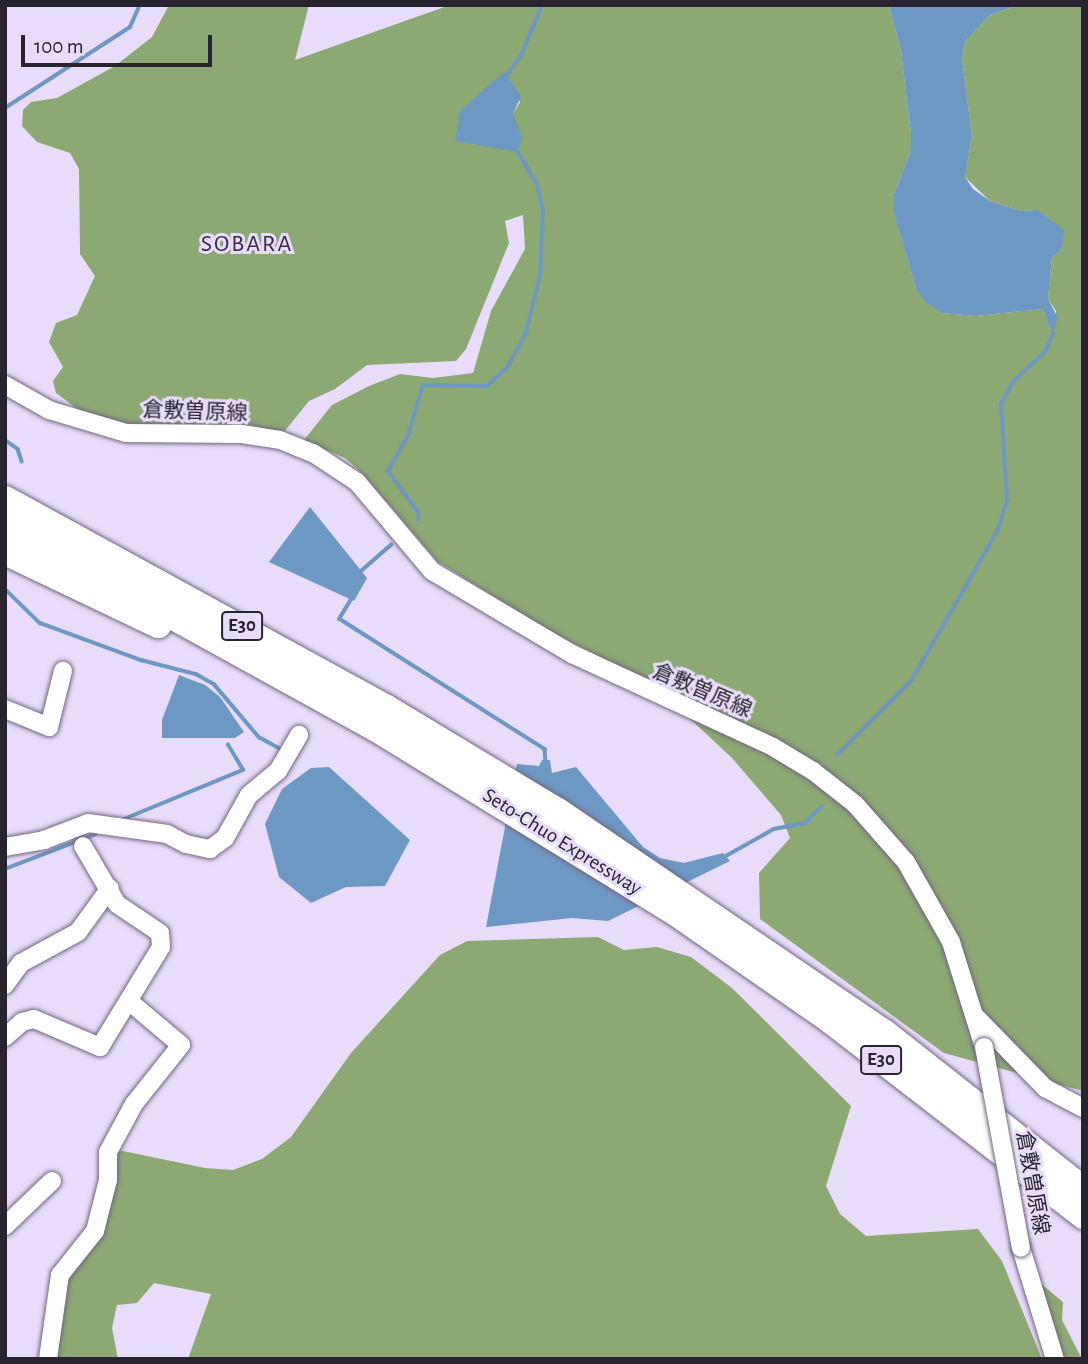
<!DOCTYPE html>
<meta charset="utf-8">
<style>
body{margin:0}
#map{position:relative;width:1088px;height:1364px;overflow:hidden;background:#e9dcfa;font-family:"Alegreya Sans","Noto Sans JP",sans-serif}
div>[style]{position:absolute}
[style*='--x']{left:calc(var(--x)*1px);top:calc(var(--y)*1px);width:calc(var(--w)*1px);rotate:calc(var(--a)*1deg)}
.forest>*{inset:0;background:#8ca873}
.water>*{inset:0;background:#6d98c3}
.stream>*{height:3.5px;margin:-1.75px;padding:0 1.75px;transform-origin:1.75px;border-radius:1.75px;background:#6d98c3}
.roads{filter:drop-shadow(0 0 2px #716580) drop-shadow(0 0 2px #716580)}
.minor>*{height:18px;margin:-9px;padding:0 9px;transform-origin:9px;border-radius:9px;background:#fff}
.highway>*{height:26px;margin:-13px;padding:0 13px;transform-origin:13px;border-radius:13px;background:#fff}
.bridges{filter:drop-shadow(0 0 2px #716580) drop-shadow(0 0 2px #716580)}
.minor-bridge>*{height:18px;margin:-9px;padding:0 9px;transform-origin:9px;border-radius:9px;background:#fff}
span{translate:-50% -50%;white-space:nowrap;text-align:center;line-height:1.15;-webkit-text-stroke:6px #e9dcfa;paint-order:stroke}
.shield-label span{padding:2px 5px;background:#e9dcfa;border:2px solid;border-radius:5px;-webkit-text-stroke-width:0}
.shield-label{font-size:19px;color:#28232e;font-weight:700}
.street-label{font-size:21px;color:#28232e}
.quarter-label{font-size:24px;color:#392e46;letter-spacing:2px}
.frame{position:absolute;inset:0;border:7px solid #28232e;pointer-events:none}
.scale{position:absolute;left:21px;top:35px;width:191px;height:32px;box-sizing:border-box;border:4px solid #28232e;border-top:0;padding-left:9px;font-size:21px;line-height:24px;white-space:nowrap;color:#28232e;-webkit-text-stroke:5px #e9dcfa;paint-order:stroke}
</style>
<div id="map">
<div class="forest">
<div style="clip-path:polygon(evenodd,169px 5px,309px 5px,295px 60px,450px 5px,889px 5px,901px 51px,911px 134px,911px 151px,894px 194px,894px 212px,916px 288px,942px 313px,976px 316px,1043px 309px,1053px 332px,1056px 311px,1048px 299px,1052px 258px,1062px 247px,1058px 227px,1038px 210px,1021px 211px,990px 201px,965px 177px,972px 136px,962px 59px,965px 42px,990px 15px,1019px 5px,1083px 5px,1083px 1091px,944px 1053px,760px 919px,759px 873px,790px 838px,781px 815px,732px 758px,654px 685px,548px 630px,437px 561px,363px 474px,345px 458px,304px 440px,332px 405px,369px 386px,400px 374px,433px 378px,473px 373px,491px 311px,525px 249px,523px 215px,505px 221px,509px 243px,466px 349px,456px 361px,367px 365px,335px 389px,309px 401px,284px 432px,155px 430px,83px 413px,56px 393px,53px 381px,63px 367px,49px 342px,56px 323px,77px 315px,95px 276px,80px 254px,79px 169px,70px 153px,37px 142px,22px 126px,23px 110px,31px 102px,57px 98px,115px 66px,152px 37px,169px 5px,504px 73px,520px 102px,513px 114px,515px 128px,504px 73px)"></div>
<div style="clip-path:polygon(598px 937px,624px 950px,657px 947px,691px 957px,732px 988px,851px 1106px,826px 1186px,840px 1214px,866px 1236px,978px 1229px,1002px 1261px,1042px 1359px,188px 1359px,211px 1294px,154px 1283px,137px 1303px,117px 1305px,112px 1328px,118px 1359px,54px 1359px,65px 1280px,116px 1183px,118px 1150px,205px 1168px,233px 1170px,262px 1159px,291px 1137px,351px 1053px,440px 955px,467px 941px)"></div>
<div style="clip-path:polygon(1039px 1282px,1063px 1302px,1062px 1320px,1082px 1359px,1063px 1359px)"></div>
</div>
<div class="water">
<div style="clip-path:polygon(889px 5px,1019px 5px,990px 15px,965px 42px,962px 59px,972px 136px,965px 177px,973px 189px,990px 201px,1021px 211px,1038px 210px,1064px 230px,1062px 248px,1052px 258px,1048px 299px,1058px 318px,1053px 334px,1043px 309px,976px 316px,942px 313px,925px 302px,916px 288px,894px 213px,894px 194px,911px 151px,911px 134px,901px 51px)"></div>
<div style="clip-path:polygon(504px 72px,521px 96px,513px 114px,522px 137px,518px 152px,455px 141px,460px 111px)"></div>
<div style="clip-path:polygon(310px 507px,367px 578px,354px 601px,269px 562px)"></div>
<div style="clip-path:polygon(179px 675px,205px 685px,220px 697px,244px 732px,235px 738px,162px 738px,162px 720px)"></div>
<div style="clip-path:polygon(542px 760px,550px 760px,552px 773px,576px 767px,643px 847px,660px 858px,684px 863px,723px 853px,730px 861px,608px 921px,572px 918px,486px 927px,517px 764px,539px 766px)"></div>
<div style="clip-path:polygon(329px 767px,410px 840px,385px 886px,346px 887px,311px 903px,279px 877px,265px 824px,282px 789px,311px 768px)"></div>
</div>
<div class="stream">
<div style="--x:505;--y:78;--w:27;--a:-54"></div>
<div style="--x:521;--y:56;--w:55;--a:-67.6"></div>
<div style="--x:5;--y:108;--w:149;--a:-32.9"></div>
<div style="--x:130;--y:27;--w:24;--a:-66"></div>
<div style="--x:5;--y:440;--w:16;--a:35"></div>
<div style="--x:18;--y:449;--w:13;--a:72"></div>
<div style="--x:418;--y:520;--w:6;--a:-81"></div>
<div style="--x:419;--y:514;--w:53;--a:-125.8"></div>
<div style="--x:388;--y:471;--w:40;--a:-60.3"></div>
<div style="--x:408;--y:436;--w:53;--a:-73.6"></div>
<div style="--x:423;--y:385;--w:64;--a:0.9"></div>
<div style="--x:487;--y:386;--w:27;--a:-42"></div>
<div style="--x:507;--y:368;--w:37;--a:-61"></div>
<div style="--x:525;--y:336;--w:62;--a:-76"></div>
<div style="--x:540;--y:276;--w:65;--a:-87.4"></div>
<div style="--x:543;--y:211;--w:27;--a:-103"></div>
<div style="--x:537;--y:185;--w:42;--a:-120.3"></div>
<div style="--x:361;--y:571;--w:40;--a:-41"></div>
<div style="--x:5;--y:589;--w:49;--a:44.2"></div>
<div style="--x:40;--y:623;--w:108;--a:20.1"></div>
<div style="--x:141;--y:660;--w:57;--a:14.3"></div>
<div style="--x:196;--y:674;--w:21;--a:29"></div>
<div style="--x:214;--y:684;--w:70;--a:49.7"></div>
<div style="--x:259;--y:737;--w:25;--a:29"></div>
<div style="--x:353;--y:597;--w:26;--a:121"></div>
<div style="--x:340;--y:619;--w:243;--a:32.4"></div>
<div style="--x:545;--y:749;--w:14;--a:86"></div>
<div style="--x:837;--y:755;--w:105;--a:-45"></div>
<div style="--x:911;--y:681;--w:172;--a:-60"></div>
<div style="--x:997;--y:532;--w:33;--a:-72"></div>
<div style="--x:1007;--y:501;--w:97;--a:-93.5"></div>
<div style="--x:1001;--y:404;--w:25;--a:-61"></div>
<div style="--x:1013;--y:382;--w:44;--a:-43.2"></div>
<div style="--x:1045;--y:352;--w:20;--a:-66"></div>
<div style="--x:124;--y:819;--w:129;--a:-22.4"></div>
<div style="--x:243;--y:770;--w:29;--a:-121"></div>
<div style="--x:726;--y:856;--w:55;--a:-29.4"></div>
<div style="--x:774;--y:829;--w:32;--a:-11"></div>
<div style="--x:805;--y:823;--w:23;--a:-45"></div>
<div style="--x:5;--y:869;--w:97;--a:-21"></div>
</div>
<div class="roads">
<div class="minor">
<div style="--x:5;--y:385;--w:51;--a:29.6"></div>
<div style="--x:49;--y:410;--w:80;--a:16.6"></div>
<div style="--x:126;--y:433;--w:116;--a:0.5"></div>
<div style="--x:242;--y:434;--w:38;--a:9"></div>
<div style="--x:280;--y:440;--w:35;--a:22"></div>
<div style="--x:313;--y:453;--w:53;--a:33.4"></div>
<div style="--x:357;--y:482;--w:116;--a:49.9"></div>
<div style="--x:432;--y:571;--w:163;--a:30.7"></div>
<div style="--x:572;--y:654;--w:221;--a:24.8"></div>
<div style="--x:773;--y:747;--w:47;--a:31"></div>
<div style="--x:813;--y:771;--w:53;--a:38.2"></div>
<div style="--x:855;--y:804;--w:77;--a:48.7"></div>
<div style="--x:906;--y:862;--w:92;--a:60.6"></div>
<div style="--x:951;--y:942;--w:110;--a:72.6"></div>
<div style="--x:5;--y:709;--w:48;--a:22.2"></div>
<div style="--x:49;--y:727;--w:58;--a:-76"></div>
<div style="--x:5;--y:847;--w:40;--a:-10"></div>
<div style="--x:44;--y:840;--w:47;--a:-21.1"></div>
<div style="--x:88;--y:823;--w:80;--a:7.9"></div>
<div style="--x:167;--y:834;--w:21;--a:28"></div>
<div style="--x:186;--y:844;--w:25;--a:12"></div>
<div style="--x:210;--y:849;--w:19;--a:-36"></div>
<div style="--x:225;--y:838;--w:49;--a:-60.8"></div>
<div style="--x:249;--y:795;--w:38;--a:-40"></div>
<div style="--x:278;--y:771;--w:42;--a:-59.7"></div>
<div style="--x:5;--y:985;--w:27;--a:-54"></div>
<div style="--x:21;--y:963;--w:65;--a:-28.5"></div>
<div style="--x:78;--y:932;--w:54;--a:-54"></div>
<div style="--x:977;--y:1018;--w:98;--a:45.8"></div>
<div style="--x:1045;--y:1088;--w:43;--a:27.8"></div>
<div style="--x:5;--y:1037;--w:23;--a:-41"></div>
<div style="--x:22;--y:1022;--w:12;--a:-14"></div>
<div style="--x:34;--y:1019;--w:72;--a:23"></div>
<div style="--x:100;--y:1047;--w:117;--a:-58.6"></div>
<div style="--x:161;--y:947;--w:14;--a:-94"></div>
<div style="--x:160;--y:933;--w:52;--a:-146"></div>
<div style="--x:117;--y:904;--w:67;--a:-120.4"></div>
<div style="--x:5;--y:1226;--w:65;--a:-43.8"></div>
<div style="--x:1021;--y:1248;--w:116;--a:73"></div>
<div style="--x:48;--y:1359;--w:85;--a:-81.9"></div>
<div style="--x:60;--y:1275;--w:56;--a:-51.5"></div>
<div style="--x:95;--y:1231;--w:53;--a:-75.7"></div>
<div style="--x:108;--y:1180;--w:28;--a:-90"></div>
<div style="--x:108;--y:1152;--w:55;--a:-61.6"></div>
<div style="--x:134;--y:1104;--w:75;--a:-51.5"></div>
<div style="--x:181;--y:1045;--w:67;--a:-139.9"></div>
</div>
<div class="highway">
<div style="--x:5;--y:499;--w:435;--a:28.7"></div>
<div style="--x:387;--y:708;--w:200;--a:31.1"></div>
<div style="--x:558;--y:811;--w:395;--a:34.2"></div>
<div style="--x:885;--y:1033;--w:252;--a:38.2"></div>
<div style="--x:5;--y:524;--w:423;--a:28.9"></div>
<div style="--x:375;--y:728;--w:350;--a:31.6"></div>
<div style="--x:673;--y:911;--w:193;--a:34.8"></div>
<div style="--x:831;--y:1021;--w:319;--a:37.7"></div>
<div style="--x:5;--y:552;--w:170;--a:25.5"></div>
</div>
</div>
<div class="bridges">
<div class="minor-bridge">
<div style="--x:984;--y:1047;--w:204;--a:79.6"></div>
</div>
</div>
<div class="shield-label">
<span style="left:242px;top:626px">E30</span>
<span style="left:881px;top:1060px">E30</span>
</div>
<div class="street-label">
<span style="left:195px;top:412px;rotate:2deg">倉敷曽原線</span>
<span style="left:702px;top:691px;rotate:23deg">倉敷曽原線</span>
<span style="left:562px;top:842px;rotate:32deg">Seto-Chuo Expressway</span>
<span style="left:1032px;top:1183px;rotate:80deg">倉敷曽原線</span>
</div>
<div class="quarter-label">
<span style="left:247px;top:245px">SOBARA</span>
</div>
<div class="frame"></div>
<div class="scale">100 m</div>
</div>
